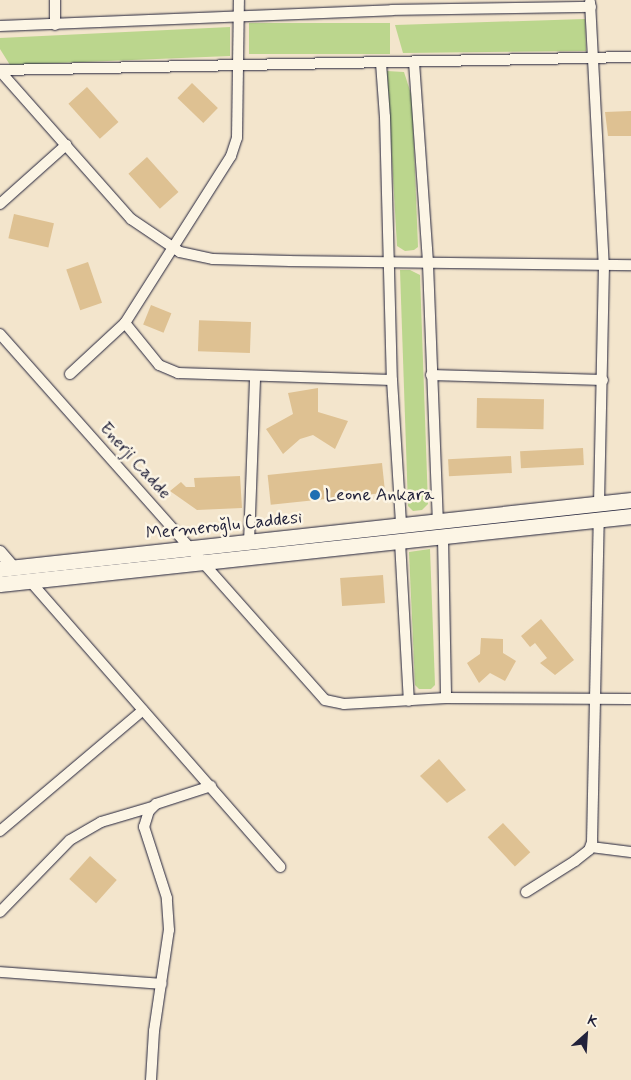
<!DOCTYPE html>
<meta charset="utf-8">
<style>
body{margin:0}
#map{position:relative;width:631px;height:1080px;overflow:hidden;background:#f3e5cc;font-family:Mynerve,sans-serif}
div>[style]{position:absolute}
[style*='--x']{left:calc(var(--x)*1px);top:calc(var(--y)*1px);width:calc(var(--w)*1px);rotate:calc(var(--a)*1deg)}
.green>*{inset:0;background:#bbd68d;transform-origin:0 0}
.building>*{inset:0;background:#dec192;transform-origin:0 0}
.roads{filter:drop-shadow(0 0 1px #22223b) drop-shadow(0 0 1px #22223b)}
.minor>*{height:10px;margin:-5px;padding:0 5px;transform-origin:5px;border-radius:5px;background:#fcf5e5}
.tertiary>*{height:12px;margin:-6px;padding:0 6px;transform-origin:6px;border-radius:6px;background:#fcf5e5}
.secondary>*{height:15px;margin:-7.5px;padding:0 7.5px;transform-origin:7.5px;border-radius:7.5px;background:#fcf5e5}
.dots>*{width:14px;height:14px;translate:-50% -50%;box-sizing:border-box;border:2px solid #fcf5e5;border-radius:50%}
span{translate:-50% -50%;white-space:nowrap;text-align:center;line-height:1.15;-webkit-text-stroke:5px #fcf5e5;paint-order:stroke}
.street-label{font-size:18px;color:#22223b}
.poi-label{font-size:18px;color:#22223b}
.left{translate:0 -50%;text-align:left}
.north{position:absolute;left:561px;top:1010px;width:50px;height:50px;-webkit-text-stroke:4px #fcf5e5;paint-order:stroke;rotate:26deg;font-size:14px;font-weight:700;line-height:20px;text-align:center;color:#22223b}
.north::after{content:'';display:block;margin:auto;width:18px;height:22px;background:#22223b;clip-path:polygon(50% 0,100% 100%,50% 72%,0 100%)}
</style>
<div id="map">
<div class="green">
<div style="clip-path:polygon(585px 19px,586px 51px,403px 53px,395px 25px)"></div>
<div style="left:249px;top:23px;width:141px;height:31px"></div>
<div style="clip-path:polygon(230px 27px,230px 56px,10px 65px,0 49px,0 38px)"></div>
<div style="clip-path:polygon(387px 71px,404px 72px,412px 97px,418px 247px,414px 250px,405px 251px,397px 246px)"></div>
<div style="clip-path:polygon(400px 270px,410px 270px,420px 275px,428px 504px,422px 510px,413px 511px,408px 506px)"></div>
<div style="clip-path:polygon(430px 549px,435px 685px,431px 689px,419px 689px,415px 685px,409px 552px)"></div>
</div>
<div class="building">
<div style="left:192px;top:83px;width:36px;height:21px;rotate:44deg"></div>
<div style="left:87px;top:87px;width:47px;height:25px;rotate:48deg"></div>
<div style="clip-path:polygon(631px 111px,631px 136px,608px 136px,605px 112px)"></div>
<div style="left:147px;top:157px;width:47px;height:25px;rotate:48deg"></div>
<div style="left:14px;top:214px;width:41px;height:25px;rotate:13deg"></div>
<div style="left:88px;top:262px;width:43px;height:23px;rotate:71deg"></div>
<div style="left:151px;top:305px;width:22px;height:21px;rotate:22deg"></div>
<div style="left:251px;top:322px;width:31px;height:52px;rotate:92deg"></div>
<div style="clip-path:polygon(318px 388px,318px 412px,348px 421px,335px 449px,313px 435px,300px 439px,283px 454px,266px 429px,293px 414px,288px 393px)"></div>
<div style="left:477px;top:398px;width:67px;height:30px;rotate:1deg"></div>
<div style="left:583px;top:448px;width:17px;height:63px;rotate:87deg"></div>
<div style="left:511px;top:456px;width:17px;height:63px;rotate:87deg"></div>
<div style="left:382px;top:463px;width:30px;height:115px;rotate:84deg"></div>
<div style="clip-path:polygon(240px 476px,242px 508px,197px 510px,170px 491px,181px 482px,186px 487px,195px 487px,194px 478px)"></div>
<div style="left:383px;top:575px;width:28px;height:43px;rotate:86deg"></div>
<div style="clip-path:polygon(541px 619px,574px 660px,555px 675px,540px 663px,547px 658px,535px 643px,530px 647px,521px 636px)"></div>
<div style="clip-path:polygon(481px 638px,503px 639px,503px 653px,516px 661px,505px 681px,490px 673px,479px 683px,467px 663px,480px 654px)"></div>
<div style="clip-path:polygon(439px 759px,466px 790px,447px 803px,420px 776px)"></div>
<div style="left:503px;top:823px;width:40px;height:21px;rotate:47deg"></div>
<div style="left:90px;top:856px;width:36px;height:31px;rotate:42deg"></div>
</div>
<div class="roads">
<div class="minor">
<div style="--x:55;--y:0;--w:25;--a:90"></div>
<div style="--x:590;--y:2;--w:263;--a:87"></div>
<div style="--x:604;--y:265;--w:238;--a:91.2"></div>
<div style="--x:0;--y:26;--w:392;--a:-2.3"></div>
<div style="--x:392;--y:10;--w:199;--a:-0.9"></div>
<div style="--x:414;--y:62;--w:202;--a:86"></div>
<div style="--x:428;--y:264;--w:257;--a:87.8"></div>
<div style="--x:381;--y:63;--w:54;--a:85.8"></div>
<div style="--x:385;--y:117;--w:263;--a:88.5"></div>
<div style="--x:392;--y:380;--w:145;--a:86.4"></div>
<div style="--x:0;--y:70;--w:631;--a:-1.18"></div>
<div style="--x:0;--y:71;--w:198;--a:48.5"></div>
<div style="--x:131;--y:219;--w:59;--a:34"></div>
<div style="--x:180;--y:252;--w:34;--a:12"></div>
<div style="--x:213;--y:259;--w:77;--a:1.5"></div>
<div style="--x:290;--y:261;--w:341;--a:0.7"></div>
<div style="--x:0;--y:204;--w:89;--a:-41.8"></div>
<div style="--x:125;--y:323;--w:54;--a:51"></div>
<div style="--x:159;--y:365;--w:21;--a:23"></div>
<div style="--x:178;--y:373;--w:214;--a:1.9"></div>
<div style="--x:0;--y:334;--w:489;--a:48.4"></div>
<div style="--x:325;--y:700;--w:19;--a:12"></div>
<div style="--x:344;--y:704;--w:102;--a:-3.4"></div>
<div style="--x:446;--y:698;--w:185;--a:0.3"></div>
<div style="--x:70;--y:374;--w:75;--a:-42.8"></div>
<div style="--x:125;--y:323;--w:198;--a:-57.6"></div>
<div style="--x:231;--y:156;--w:19;--a:-72"></div>
<div style="--x:237;--y:138;--w:138;--a:-89.2"></div>
<div style="--x:431;--y:375;--w:172;--a:1.7"></div>
<div style="--x:443;--y:538;--w:160;--a:88.9"></div>
<div style="--x:400;--y:542;--w:159;--a:86.8"></div>
<div style="--x:249;--y:543;--w:166;--a:-87.9"></div>
<div style="--x:30;--y:581;--w:380;--a:48.8"></div>
<div style="--x:0;--y:831;--w:187;--a:-40.2"></div>
<div style="--x:591;--y:847;--w:40;--a:7.1"></div>
<div style="--x:526;--y:892;--w:58;--a:-32.3"></div>
<div style="--x:575;--y:861;--w:18;--a:-38"></div>
<div style="--x:589;--y:850;--w:9;--a:-69"></div>
<div style="--x:592;--y:842;--w:322;--a:-88.8"></div>
<div style="--x:0;--y:912;--w:100;--a:-45.8"></div>
<div style="--x:70;--y:840;--w:36;--a:-30"></div>
<div style="--x:101;--y:822;--w:53;--a:-16.4"></div>
<div style="--x:0;--y:972;--w:162;--a:4.2"></div>
<div style="--x:151;--y:1080;--w:49;--a:-86.5"></div>
<div style="--x:154;--y:1031;--w:102;--a:-81.6"></div>
<div style="--x:169;--y:930;--w:32;--a:-94"></div>
<div style="--x:167;--y:898;--w:75;--a:-107.9"></div>
<div style="--x:144;--y:827;--w:17;--a:-73"></div>
<div style="--x:149;--y:811;--w:10;--a:-45"></div>
<div style="--x:156;--y:804;--w:58;--a:-18.1"></div>
</div>
<div class="tertiary">
<div style="--x:0;--y:552;--w:20;--a:49"></div>
</div>
<div class="secondary">
<div style="--x:0;--y:569;--w:635;--a:-6.24"></div>
<div style="--x:0;--y:584;--w:635;--a:-6.15"></div>
</div>
</div>
<div class="dots">
<div style="left:315px;top:495px;background:#1f6fb2"></div>
</div>
<div class="street-label">
<span style="left:135px;top:461px;rotate:48deg">Enerji Cadde</span>
<span style="left:224px;top:526px;rotate:-6deg">Mermeroğlu Caddesi</span>
</div>
<div class="poi-label">
<span class="left" style="left:325px;top:495px">Leone Ankara</span>
</div>
<div class="north">K</div>
</div>
